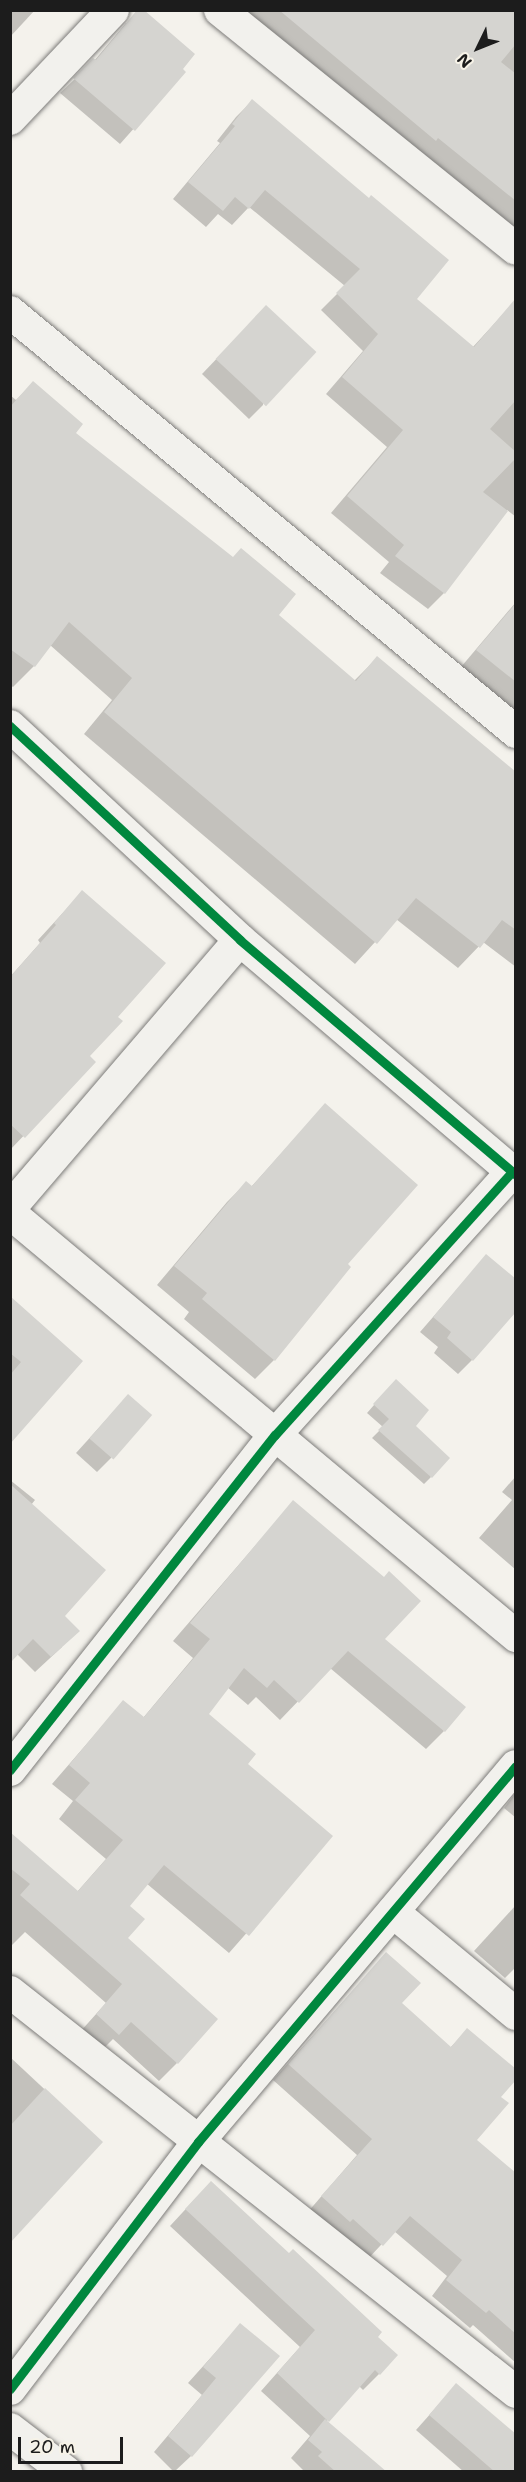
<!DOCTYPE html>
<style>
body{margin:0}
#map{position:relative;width:526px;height:2482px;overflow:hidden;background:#f4f2ec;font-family:"Shantell Sans",sans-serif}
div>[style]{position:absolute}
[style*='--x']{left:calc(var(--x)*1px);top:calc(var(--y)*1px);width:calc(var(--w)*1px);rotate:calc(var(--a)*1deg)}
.shadow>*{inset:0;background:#0003}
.building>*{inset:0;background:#d5d4d0;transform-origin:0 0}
.roads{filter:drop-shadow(0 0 2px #7d7c7a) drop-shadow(0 0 2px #7d7c7a)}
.minor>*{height:32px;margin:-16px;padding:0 16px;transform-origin:16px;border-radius:16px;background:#f2f1ed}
.cycleway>*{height:9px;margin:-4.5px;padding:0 4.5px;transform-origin:4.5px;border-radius:4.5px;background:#00873e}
span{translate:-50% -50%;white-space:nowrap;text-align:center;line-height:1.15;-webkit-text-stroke:6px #f7f3e8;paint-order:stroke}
.frame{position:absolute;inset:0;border:12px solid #1c1c1c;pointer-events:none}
.north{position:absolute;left:448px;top:18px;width:60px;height:60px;-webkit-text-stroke:4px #f7f3e8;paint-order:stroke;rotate:227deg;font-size:16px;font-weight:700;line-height:24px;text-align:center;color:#1c1c1c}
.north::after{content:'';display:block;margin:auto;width:21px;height:27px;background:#1c1c1c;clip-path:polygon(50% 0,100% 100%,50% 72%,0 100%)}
.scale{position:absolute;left:18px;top:2437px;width:105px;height:27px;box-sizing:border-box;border:3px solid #1c1c1c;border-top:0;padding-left:8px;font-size:18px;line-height:21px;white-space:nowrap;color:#1c1c1c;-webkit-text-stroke:4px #f7f3e8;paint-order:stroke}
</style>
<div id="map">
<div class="shadow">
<div style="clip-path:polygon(10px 10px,35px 10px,10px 37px)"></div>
<div style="clip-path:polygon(237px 10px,516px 10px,516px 235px)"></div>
<div style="clip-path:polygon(126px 23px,184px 72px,120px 144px,60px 93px,94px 61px)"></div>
<div style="clip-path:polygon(252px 101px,415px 299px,472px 348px,516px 300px,516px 517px,507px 510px,444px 593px,428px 609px,380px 573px,389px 562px,331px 513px,387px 447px,326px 394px,363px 351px,321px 310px,345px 286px,249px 207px,232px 225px,218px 214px,206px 227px,173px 199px,220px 143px,217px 141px,236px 117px)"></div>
<div style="clip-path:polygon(266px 307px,263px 405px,249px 419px,202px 374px)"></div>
<div style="clip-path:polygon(33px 383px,74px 433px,277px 615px,354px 681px,376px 659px,516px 774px,516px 967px,483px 942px,458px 968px,396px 919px,355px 964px,84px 734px,112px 700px,50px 645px,34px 666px,13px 687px,10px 685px,10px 395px,16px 400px)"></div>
<div style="clip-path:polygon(516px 602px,516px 712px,461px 667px)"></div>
<div style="clip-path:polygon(82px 892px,116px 1017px,88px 1056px,94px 1062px,10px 1150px,10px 977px,40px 943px,38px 940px)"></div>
<div style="clip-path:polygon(325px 1105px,345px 1265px,349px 1267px,274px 1360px,255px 1379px,184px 1319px,189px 1312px,157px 1285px,227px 1202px,246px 1183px,251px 1187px)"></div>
<div style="clip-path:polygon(486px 1256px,472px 1360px,458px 1374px,434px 1353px,438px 1347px,420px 1332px)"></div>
<div style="clip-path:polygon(10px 1298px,81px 1361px,10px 1443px)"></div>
<div style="clip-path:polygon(389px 1388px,414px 1426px,431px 1477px,424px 1484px,372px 1438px,383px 1427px,367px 1413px)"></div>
<div style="clip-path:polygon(115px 1410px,111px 1458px,97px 1472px,76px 1453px)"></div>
<div style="clip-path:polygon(516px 1476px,516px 1570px,479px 1538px,512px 1500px,502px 1492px)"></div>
<div style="clip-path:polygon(10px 1480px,35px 1500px,31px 1505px,63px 1616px,62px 1647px,35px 1672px,17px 1654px,10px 1660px)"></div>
<div style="clip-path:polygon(293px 1502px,444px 1731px,426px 1749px,330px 1668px,280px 1720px,256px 1697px,248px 1705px,227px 1687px,207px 1714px,246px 1764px,331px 1837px,229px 1953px,146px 1883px,128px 1906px,126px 1938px,177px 2063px,159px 2081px,113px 2039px,100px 2052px,79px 2033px,106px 2003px,25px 1932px,10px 1947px,10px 1845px,77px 1892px,106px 1859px,59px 1819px,73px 1801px,52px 1784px,123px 1702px,143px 1718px,193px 1658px,173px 1641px)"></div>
<div style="clip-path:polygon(516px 1792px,516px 1818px,504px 1808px)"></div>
<div style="clip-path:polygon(516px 1905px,516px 1967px,505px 1978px,474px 1951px)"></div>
<div style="clip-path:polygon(386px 1954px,400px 2003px,450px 2048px,467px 2030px,499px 2097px,475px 2140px,516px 2175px,516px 2363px,473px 2325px,470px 2328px,432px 2296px,447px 2276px,394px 2231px,366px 2261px,307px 2213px,357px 2155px,273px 2080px)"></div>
<div style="clip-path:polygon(10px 2057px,101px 2142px,10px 2241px)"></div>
<div style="clip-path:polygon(195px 2199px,376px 2337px,379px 2374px,363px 2390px,359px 2386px,326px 2422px,383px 2472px,305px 2472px,291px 2458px,310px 2436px,261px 2391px,300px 2347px,170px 2226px)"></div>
<div style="clip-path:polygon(240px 2325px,277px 2356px,191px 2456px,174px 2472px,154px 2452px,202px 2395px,188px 2383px)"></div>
<div style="clip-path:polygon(456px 2385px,516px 2472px,464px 2472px,416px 2430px)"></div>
</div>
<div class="building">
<div style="clip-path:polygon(137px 10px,144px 10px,195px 54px,183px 69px,186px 72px,135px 131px,73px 78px,93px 58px,96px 60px)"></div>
<div style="clip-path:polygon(279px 10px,516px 10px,516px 44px,501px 62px,516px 74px,516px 201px,438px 138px,436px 141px)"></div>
<div style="clip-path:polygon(252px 99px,369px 198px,371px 195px,449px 260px,417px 299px,474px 347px,516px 298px,516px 400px,490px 429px,516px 452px,516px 458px,483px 492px,508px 511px,445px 594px,395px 556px,404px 545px,347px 496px,403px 430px,342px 377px,378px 334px,336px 293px,360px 269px,265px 190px,249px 209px,235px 197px,223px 211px,188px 182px,235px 126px,232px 124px)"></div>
<div style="left:266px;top:305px;width:69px;height:74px;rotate:43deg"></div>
<div style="clip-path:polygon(33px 381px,83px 424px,76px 433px,233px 557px,241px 548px,296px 594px,279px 615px,356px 681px,377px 656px,516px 772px,516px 930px,502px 920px,480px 948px,416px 898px,377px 944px,104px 712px,132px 678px,69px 622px,35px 667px,10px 649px,10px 407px)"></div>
<div style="clip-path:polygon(516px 603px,516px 682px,476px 650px)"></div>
<div style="clip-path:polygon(82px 890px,166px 963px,118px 1017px,123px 1021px,90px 1056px,96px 1062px,25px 1138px,10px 1124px,10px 977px,56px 925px,54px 923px)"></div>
<div style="clip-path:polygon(325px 1103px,418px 1185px,348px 1264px,351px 1267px,275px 1361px,202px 1299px,207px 1293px,174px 1266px,246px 1181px,252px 1186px)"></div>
<div style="clip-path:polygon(486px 1254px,516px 1279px,516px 1312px,473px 1361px,447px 1338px,451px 1332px,433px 1317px)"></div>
<div style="clip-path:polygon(10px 1296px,83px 1361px,10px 1444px,10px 1375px,21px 1362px,10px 1353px)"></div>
<div style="clip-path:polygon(396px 1379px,429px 1410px,416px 1426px,450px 1458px,432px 1478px,378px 1430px,389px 1419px,373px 1404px)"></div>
<div style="left:128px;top:1394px;width:32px;height:59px;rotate:41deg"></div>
<div style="clip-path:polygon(10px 1484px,106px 1570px,65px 1616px,80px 1631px,51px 1657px,33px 1639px,10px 1663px)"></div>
<div style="clip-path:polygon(293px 1500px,384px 1577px,389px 1571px,421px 1601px,385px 1639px,466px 1707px,445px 1732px,348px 1651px,299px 1703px,274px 1680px,267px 1688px,244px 1668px,209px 1714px,256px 1754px,248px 1764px,333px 1836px,249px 1936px,164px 1865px,130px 1906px,145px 1919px,128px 1938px,218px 2019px,178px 2064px,131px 2022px,119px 2035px,96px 2014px,122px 1984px,20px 1895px,30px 1884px,10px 1868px,10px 1832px,78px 1891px,123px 1840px,75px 1800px,90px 1783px,69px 1765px,123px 1700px,144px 1717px,210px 1639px,190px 1623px)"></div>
<div style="clip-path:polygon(386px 1952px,421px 1983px,402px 2003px,451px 2047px,467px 2028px,516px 2069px,516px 2080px,501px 2097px,509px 2103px,477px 2140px,516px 2173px,516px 2334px,489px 2310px,486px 2313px,446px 2280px,462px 2260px,410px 2216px,383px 2246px,353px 2219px,350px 2222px,321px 2196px,372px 2139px,288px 2064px)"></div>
<div style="clip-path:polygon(45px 2088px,103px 2142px,10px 2243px,10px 2126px)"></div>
<div style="clip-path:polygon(211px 2181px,289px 2253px,293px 2249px,382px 2332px,378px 2337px,398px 2355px,380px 2375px,375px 2370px,329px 2422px,277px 2373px,315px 2330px,185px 2209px)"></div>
<div style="clip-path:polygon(240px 2323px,280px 2356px,192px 2457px,168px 2436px,216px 2378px,203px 2367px)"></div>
<div style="clip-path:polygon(456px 2383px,516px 2434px,516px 2472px,495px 2472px,429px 2415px)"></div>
<div style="clip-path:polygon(325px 2419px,387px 2472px,336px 2472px,318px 2456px,322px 2452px,308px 2440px)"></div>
</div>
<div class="roads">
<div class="minor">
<div style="--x:220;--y:10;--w:380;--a:38.9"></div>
<div style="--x:10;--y:119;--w:150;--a:-46.6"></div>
<div style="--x:10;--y:312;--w:658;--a:39.69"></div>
<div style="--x:10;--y:726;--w:314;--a:42.9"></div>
<div style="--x:240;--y:940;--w:362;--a:40.4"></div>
<div style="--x:10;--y:1208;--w:353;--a:-49.4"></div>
<div style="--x:10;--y:1213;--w:660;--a:39.89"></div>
<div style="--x:10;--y:1770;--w:427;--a:-51.7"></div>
<div style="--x:275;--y:1435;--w:353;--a:-48"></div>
<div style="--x:393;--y:1912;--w:160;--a:39.7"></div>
<div style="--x:10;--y:1992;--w:645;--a:38.33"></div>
<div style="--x:10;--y:2389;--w:310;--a:-52.7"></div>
<div style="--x:198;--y:2142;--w:492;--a:-49.8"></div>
<div style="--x:10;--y:2429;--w:71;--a:37.5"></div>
</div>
</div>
<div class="cycleway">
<div style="--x:10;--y:726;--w:314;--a:42.9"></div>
<div style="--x:240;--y:940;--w:362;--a:40.4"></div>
<div style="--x:10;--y:1770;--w:427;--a:-51.7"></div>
<div style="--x:275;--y:1435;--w:353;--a:-48"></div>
<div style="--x:10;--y:2389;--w:310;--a:-52.7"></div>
<div style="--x:198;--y:2142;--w:492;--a:-49.8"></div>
</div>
<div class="frame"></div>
<div class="north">N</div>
<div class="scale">20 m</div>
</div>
